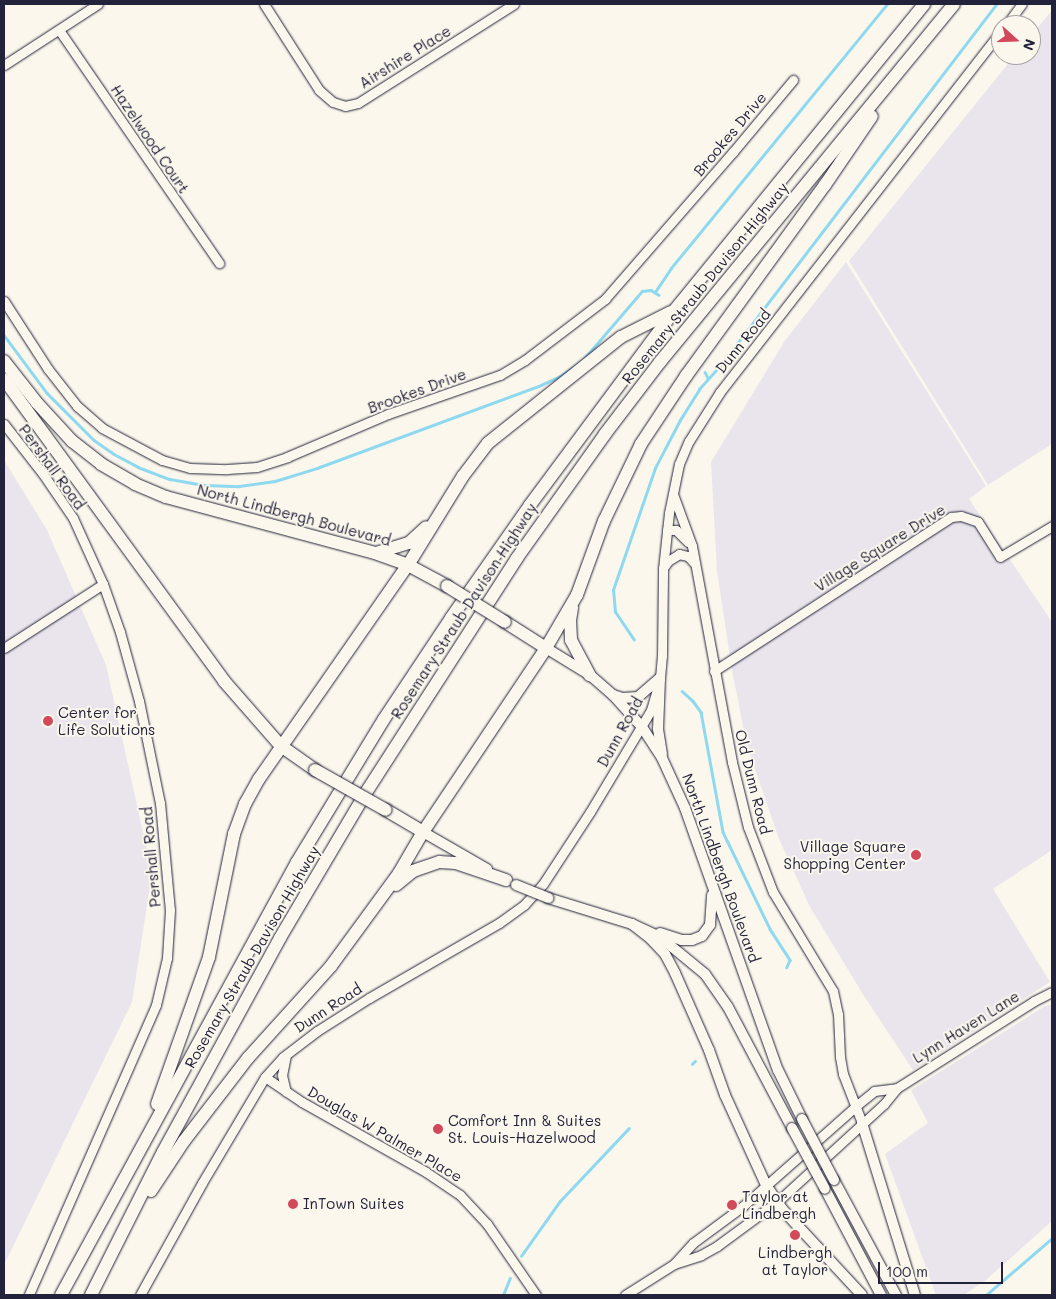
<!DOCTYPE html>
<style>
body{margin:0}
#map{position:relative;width:1056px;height:1299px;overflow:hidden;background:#fbf7ec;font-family:Mali,sans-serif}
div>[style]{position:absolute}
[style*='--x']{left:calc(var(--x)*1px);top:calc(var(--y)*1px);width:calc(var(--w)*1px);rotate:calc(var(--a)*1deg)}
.built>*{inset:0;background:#eae5ec}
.stream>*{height:2.5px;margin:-1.25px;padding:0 1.25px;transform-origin:1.25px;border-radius:1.25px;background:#8ed9ef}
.roads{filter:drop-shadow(0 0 1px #22223b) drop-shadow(0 0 1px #22223b)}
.minor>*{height:9px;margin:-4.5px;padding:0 4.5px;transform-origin:4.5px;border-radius:4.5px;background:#fbf7ec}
.major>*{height:10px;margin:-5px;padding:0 5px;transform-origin:5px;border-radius:5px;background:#fbf7ec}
.highway>*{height:12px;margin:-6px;padding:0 6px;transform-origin:6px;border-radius:6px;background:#fbf7ec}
.bridges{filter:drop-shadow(0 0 1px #22223b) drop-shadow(0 0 1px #22223b)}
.major-bridge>*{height:10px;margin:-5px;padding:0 5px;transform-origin:5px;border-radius:5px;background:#fbf7ec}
.highway-bridge>*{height:12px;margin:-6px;padding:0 6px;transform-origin:6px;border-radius:6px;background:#fbf7ec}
.dots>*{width:14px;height:14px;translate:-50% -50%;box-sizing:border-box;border:2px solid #fbf7ec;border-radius:50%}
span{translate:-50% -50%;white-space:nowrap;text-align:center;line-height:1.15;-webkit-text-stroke:4px #fbf7ec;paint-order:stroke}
.street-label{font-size:15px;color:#22223b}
.poi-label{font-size:15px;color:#22223b}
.left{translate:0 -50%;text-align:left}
.right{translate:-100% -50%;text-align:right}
.frame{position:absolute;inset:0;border:5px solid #22223b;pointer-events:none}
.north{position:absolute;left:991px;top:15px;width:50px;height:50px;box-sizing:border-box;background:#fbf7ec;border:1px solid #a4a2a5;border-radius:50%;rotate:110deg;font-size:14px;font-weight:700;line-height:20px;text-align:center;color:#22223b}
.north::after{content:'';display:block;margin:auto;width:18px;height:22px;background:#d1495b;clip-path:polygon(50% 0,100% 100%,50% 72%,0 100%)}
.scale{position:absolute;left:878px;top:1262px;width:125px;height:22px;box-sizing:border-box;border:2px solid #22223b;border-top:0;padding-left:6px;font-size:15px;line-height:18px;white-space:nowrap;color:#22223b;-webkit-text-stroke:4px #fbf7ec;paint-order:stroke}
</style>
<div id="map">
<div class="built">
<div style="clip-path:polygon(1052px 10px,1052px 444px,988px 485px,849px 261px,1015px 55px,1031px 55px,1031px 36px)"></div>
<div style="clip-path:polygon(846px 262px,986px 486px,969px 499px,1052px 622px,1052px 850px,993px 889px,1050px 982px,913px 1070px,864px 996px,810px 907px,779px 839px,747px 746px,732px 670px,717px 571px,711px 462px,784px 342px)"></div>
<div style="clip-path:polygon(4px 460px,47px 530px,106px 665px,152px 873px,132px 1002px,4px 1265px)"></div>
<div style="clip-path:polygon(1052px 1004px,1052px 1221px,986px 1280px,964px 1295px,936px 1295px,885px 1154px,928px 1123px,911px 1090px,1045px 1006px)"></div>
</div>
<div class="stream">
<div style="--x:655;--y:292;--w:29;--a:-56"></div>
<div style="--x:671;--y:268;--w:341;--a:-50.7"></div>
<div style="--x:4;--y:335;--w:72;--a:53.4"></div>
<div style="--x:47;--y:393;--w:66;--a:45"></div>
<div style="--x:94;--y:440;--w:24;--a:35"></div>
<div style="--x:114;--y:454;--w:27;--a:28"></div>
<div style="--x:138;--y:467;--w:34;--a:21"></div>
<div style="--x:170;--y:479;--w:35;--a:10"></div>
<div style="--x:204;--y:485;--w:35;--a:2"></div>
<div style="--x:239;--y:486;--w:36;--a:-8"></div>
<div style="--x:275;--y:481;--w:44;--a:-17.2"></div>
<div style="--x:317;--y:468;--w:239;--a:-20.3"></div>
<div style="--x:541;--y:385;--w:23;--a:-25"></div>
<div style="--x:562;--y:375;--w:24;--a:-35"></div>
<div style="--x:582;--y:361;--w:92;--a:-49.4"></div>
<div style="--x:642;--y:291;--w:9;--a:-6"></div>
<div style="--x:651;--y:290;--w:9;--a:32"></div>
<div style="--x:705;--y:372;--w:7;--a:63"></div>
<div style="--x:634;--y:640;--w:34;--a:-124"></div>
<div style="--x:615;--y:612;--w:22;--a:-95"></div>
<div style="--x:613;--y:590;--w:129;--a:-71"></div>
<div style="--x:655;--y:468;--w:54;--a:-62.5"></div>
<div style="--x:680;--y:420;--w:36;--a:-58"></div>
<div style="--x:699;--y:389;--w:30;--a:-48"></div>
<div style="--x:719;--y:367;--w:457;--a:-52.6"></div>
<div style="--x:682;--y:691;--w:15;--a:42"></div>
<div style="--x:693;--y:701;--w:14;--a:54"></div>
<div style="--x:701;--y:712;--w:122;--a:79.6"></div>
<div style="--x:723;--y:832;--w:108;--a:64.1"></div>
<div style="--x:770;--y:929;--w:37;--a:57"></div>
<div style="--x:790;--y:960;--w:8;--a:113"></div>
<div style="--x:692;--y:1064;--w:4;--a:-45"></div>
<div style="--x:521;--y:1256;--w:67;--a:-54.7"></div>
<div style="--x:560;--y:1201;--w:100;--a:-46.6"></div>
<div style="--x:503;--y:1295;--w:18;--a:-68"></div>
<div style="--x:986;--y:1295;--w:87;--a:-40.8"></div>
</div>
<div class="roads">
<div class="minor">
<div style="--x:264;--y:4;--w:102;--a:57.4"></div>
<div style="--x:319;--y:90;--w:18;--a:41"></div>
<div style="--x:333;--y:102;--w:13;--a:18"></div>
<div style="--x:345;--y:106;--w:13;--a:-13"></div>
<div style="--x:358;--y:103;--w:185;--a:-32.4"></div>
<div style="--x:1006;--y:25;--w:26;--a:-53"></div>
<div style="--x:59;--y:30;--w:283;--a:55.5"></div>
<div style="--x:4;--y:65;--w:112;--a:-33"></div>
<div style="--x:4;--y:301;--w:81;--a:57.1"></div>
<div style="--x:48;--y:369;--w:47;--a:51.9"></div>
<div style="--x:77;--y:406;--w:33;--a:41"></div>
<div style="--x:102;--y:428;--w:68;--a:28.1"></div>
<div style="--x:162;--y:460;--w:29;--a:16"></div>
<div style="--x:190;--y:468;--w:37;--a:2"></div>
<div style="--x:227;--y:469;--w:30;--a:-4"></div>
<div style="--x:257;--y:467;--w:32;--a:-18"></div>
<div style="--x:287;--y:457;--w:110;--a:-23.1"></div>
<div style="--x:388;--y:414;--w:119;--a:-19.2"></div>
<div style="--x:500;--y:375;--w:29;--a:-31"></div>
<div style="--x:525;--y:360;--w:101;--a:-37.3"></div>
<div style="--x:605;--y:299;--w:195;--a:-49"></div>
<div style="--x:733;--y:152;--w:94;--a:-50.2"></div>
<div style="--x:4;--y:424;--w:63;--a:52"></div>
<div style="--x:43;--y:474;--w:53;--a:55.7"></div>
<div style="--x:73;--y:518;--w:72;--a:65.6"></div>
<div style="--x:103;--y:584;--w:51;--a:70.5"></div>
<div style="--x:120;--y:632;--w:72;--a:74.6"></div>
<div style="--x:139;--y:701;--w:104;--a:78.4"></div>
<div style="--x:160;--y:803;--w:107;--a:84.7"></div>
<div style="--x:170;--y:910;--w:48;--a:93.6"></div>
<div style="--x:167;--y:958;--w:48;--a:103.2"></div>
<div style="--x:156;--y:1005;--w:317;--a:113.7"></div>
<div style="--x:673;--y:494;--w:55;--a:69.9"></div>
<div style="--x:692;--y:546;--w:220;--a:79.5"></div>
<div style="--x:732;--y:762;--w:67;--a:76.2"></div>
<div style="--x:748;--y:827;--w:70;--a:69"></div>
<div style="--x:773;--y:892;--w:116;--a:58.8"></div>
<div style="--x:833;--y:991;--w:24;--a:78"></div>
<div style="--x:838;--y:1014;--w:43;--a:87.3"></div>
<div style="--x:840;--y:1057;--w:17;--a:80"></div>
<div style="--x:843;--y:1074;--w:53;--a:68.8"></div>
<div style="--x:667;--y:530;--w:9;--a:0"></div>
<div style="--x:676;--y:530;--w:17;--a:45"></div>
<div style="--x:663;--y:568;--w:9;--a:-54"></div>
<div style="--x:668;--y:561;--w:13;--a:-32"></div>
<div style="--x:679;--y:554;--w:9;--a:13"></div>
<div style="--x:688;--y:556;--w:9;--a:49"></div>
<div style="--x:4;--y:648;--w:118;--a:-32.9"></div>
<div style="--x:714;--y:671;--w:283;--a:-33"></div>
<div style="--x:951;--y:517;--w:10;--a:-6"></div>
<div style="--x:961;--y:516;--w:18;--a:19"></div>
<div style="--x:978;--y:522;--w:41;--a:57.8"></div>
<div style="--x:1000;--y:557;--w:61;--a:-30.8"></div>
<div style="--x:286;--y:1055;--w:20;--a:101"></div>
<div style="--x:282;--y:1075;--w:17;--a:77"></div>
<div style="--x:265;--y:1077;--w:45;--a:34"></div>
<div style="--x:302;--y:1102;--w:142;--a:29.4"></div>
<div style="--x:426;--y:1172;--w:41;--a:34.1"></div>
<div style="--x:460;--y:1195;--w:40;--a:47"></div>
<div style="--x:487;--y:1224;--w:86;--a:55.4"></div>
<div style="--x:674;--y:1264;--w:28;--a:-48"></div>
<div style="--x:693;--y:1243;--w:62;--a:-36.5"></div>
<div style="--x:743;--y:1206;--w:152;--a:-41.5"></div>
<div style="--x:857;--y:1105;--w:22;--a:-39"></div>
<div style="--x:874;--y:1091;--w:23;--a:-7"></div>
<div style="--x:140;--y:1295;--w:128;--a:-61"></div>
<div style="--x:202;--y:1183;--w:123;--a:-59.3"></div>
<div style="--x:265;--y:1077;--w:27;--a:-48"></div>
<div style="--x:283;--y:1057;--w:43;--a:-37.4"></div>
<div style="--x:317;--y:1031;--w:62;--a:-32.4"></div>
<div style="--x:369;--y:998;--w:150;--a:-30"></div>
<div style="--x:499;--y:923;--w:31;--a:-36"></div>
<div style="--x:524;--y:905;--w:28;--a:-48"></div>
<div style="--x:543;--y:884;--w:86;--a:-56.9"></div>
<div style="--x:590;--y:812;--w:119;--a:-59.1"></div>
<div style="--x:651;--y:710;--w:33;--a:-74"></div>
<div style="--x:660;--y:678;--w:22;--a:-85"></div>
<div style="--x:662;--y:656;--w:87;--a:-89.3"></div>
<div style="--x:663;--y:569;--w:56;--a:-83.9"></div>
<div style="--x:669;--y:513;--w:50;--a:-78.5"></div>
<div style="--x:679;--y:464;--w:25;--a:-67"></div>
<div style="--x:689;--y:441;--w:58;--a:-57.7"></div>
<div style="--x:720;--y:392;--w:457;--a:-52.1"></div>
<div style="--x:625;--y:1295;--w:58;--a:-32.3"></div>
<div style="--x:674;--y:1264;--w:28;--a:-18"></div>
<div style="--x:701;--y:1255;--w:18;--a:-29"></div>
<div style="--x:717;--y:1246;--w:74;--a:-36.3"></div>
<div style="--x:777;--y:1202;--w:145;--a:-42.5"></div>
<div style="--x:884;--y:1104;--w:21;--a:-51"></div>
<div style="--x:897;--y:1088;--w:162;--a:-32.4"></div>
<div style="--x:1034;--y:1001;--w:20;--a:-27"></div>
</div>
<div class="major">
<div style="--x:546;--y:648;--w:52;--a:31.5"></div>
<div style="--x:590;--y:675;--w:30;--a:41"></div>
<div style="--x:613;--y:695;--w:43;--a:47.8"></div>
<div style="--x:642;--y:727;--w:37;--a:57"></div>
<div style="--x:662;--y:758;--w:55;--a:65.3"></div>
<div style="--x:685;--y:808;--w:278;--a:70.5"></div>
<div style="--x:778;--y:1070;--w:55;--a:63.9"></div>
<div style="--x:660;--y:678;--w:51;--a:92.2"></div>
<div style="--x:658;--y:729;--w:25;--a:81"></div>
<div style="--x:613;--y:695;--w:10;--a:17"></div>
<div style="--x:623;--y:698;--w:15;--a:-4"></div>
<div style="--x:638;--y:697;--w:29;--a:-41"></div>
<div style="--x:423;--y:832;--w:74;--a:30"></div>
<div style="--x:548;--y:898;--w:88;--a:17.2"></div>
<div style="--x:632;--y:924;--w:31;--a:25"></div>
<div style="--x:660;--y:937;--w:58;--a:39.4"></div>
<div style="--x:705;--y:974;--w:40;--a:55.1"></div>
<div style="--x:728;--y:1007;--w:137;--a:62.1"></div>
<div style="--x:632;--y:924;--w:24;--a:38"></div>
<div style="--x:651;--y:939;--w:21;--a:47"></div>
<div style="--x:665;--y:954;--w:21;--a:62"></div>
<div style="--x:675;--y:973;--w:84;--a:66.2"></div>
<div style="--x:709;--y:1050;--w:48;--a:70.4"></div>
<div style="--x:725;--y:1095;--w:99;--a:65.5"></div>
<div style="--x:766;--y:1185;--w:30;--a:56"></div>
<div style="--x:783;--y:1210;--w:116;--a:47.1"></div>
<div style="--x:660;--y:933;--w:22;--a:18"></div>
<div style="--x:681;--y:940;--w:11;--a:0"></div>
<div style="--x:692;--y:940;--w:11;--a:-22"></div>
<div style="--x:702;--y:936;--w:14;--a:-54"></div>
<div style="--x:710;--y:925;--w:30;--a:-86"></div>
<div style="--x:862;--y:1123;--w:180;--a:72.9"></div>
<div style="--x:834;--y:1180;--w:131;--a:61.7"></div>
<div style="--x:825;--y:1189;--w:120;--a:62.2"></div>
</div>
<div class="highway">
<div style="--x:4;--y:361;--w:53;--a:51.8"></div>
<div style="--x:37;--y:403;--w:52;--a:47.4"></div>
<div style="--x:72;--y:441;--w:37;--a:38"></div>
<div style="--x:101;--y:464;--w:39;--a:30"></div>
<div style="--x:135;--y:484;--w:34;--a:23"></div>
<div style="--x:166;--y:497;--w:216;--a:15"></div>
<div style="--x:375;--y:553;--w:35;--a:20"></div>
<div style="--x:408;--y:565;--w:44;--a:28.3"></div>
<div style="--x:4;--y:379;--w:374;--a:53.9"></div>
<div style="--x:224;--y:681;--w:86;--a:48.8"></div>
<div style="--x:281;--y:746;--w:42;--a:35.2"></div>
<div style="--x:376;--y:553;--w:34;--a:-17"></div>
<div style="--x:409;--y:543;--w:23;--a:-43"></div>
<div style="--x:572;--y:608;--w:12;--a:99"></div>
<div style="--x:570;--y:620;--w:20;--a:87"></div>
<div style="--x:571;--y:640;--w:40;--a:62"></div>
<div style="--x:505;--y:622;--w:49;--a:32.4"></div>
<div style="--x:386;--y:810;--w:43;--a:30.7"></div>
<div style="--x:396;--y:885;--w:22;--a:-39"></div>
<div style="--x:413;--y:871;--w:28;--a:-19"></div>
<div style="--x:439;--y:862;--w:17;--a:3"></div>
<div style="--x:456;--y:863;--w:53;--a:18.8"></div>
<div style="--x:157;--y:1104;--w:156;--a:-70.5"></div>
<div style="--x:209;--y:957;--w:126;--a:-78.5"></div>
<div style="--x:234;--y:834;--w:32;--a:-70"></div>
<div style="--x:245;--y:804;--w:29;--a:-61"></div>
<div style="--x:259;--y:779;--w:261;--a:-55.2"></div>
<div style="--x:408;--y:565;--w:105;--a:-58.3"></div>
<div style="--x:463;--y:476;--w:41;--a:-52.9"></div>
<div style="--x:488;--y:443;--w:170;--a:-38.6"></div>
<div style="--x:621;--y:337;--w:56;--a:-26.6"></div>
<div style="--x:151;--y:1191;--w:60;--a:-56.6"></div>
<div style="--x:184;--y:1141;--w:105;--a:-52.4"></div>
<div style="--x:248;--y:1058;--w:124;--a:-47.9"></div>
<div style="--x:331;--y:966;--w:115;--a:-53.8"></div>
<div style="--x:399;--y:873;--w:48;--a:-59.7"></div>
<div style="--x:423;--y:832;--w:221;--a:-56.2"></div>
<div style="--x:546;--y:648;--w:61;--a:-59.7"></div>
<div style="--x:577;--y:595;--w:79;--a:-70"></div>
<div style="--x:604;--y:521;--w:85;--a:-64.3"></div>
<div style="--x:641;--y:444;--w:82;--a:-56.5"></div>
<div style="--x:686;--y:376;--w:236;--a:-54"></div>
<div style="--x:825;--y:185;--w:83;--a:-55.7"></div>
<div style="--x:61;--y:1295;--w:493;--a:-61.4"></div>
<div style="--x:297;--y:862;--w:167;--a:-58.7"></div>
<div style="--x:384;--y:719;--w:121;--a:-56.4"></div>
<div style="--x:451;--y:618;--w:138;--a:-55"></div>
<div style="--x:530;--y:505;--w:242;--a:-53.4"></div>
<div style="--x:674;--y:311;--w:396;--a:-50.8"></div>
<div style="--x:91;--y:1295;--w:160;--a:-63.3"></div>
<div style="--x:163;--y:1152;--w:244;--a:-61.3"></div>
<div style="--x:280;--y:938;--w:171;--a:-59.4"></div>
<div style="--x:367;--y:791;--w:277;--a:-57.2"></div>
<div style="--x:517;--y:558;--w:152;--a:-54.6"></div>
<div style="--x:605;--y:434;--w:91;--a:-52.6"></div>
<div style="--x:660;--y:362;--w:463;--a:-50.6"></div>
</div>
</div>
<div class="bridges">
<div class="major-bridge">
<div style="--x:516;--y:885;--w:35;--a:22"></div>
<div style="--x:802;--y:1119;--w:69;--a:62.3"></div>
<div style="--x:792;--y:1128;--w:69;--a:61.6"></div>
</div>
<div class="highway-bridge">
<div style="--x:447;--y:586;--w:68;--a:31.8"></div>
<div style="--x:315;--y:770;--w:81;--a:29.4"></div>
</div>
</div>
<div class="dots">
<div style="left:48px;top:721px;background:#d1495b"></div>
<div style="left:916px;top:855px;background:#d1495b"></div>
<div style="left:438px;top:1129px;background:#d1495b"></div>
<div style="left:293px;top:1204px;background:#d1495b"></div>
<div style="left:732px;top:1205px;background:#d1495b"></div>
<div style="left:795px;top:1235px;background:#d1495b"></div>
</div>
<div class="street-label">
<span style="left:405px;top:57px;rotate:-32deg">Airshire Place</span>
<span style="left:730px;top:134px;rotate:-50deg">Brookes Drive</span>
<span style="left:150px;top:139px;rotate:56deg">Hazelwood Court</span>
<span style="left:705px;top:283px;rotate:-51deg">Rosemary Straub Davison Highway</span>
<span style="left:743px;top:341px;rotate:-51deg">Dunn Road</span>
<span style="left:417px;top:391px;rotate:-20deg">Brookes Drive</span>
<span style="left:52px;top:467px;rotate:54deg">Pershall Road</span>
<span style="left:294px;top:515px;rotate:15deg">North Lindbergh Boulevard</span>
<span style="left:880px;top:548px;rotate:-32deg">Village Square Drive</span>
<span style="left:464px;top:611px;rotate:-57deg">Rosemary Straub Davison Highway</span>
<span style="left:620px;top:732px;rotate:-61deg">Dunn Road</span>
<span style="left:753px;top:782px;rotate:76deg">Old Dunn Road</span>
<span style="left:151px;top:857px;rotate:-95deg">Pershall Road</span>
<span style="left:721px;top:868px;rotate:70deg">North Lindbergh Boulevard</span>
<span style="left:252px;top:957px;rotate:-60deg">Rosemary Straub Davison Highway</span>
<span style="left:328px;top:1008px;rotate:-33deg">Dunn Road</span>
<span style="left:966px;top:1027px;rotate:-32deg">Lynn Haven Lane</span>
<span style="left:385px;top:1134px;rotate:30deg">Douglas W Palmer Place</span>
</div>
<div class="poi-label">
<span class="left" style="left:58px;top:721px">Center for<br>Life Solutions</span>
<span class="right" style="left:906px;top:855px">Village Square<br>Shopping Center</span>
<span class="left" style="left:448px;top:1129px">Comfort Inn &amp; Suites<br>St. Louis-Hazelwood</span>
<span class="left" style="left:742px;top:1205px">Taylor at<br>Lindbergh</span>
<span class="left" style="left:303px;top:1204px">InTown Suites</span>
<span style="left:795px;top:1261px">Lindbergh<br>at Taylor</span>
</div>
<div class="frame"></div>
<div class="north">N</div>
<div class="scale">100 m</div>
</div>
